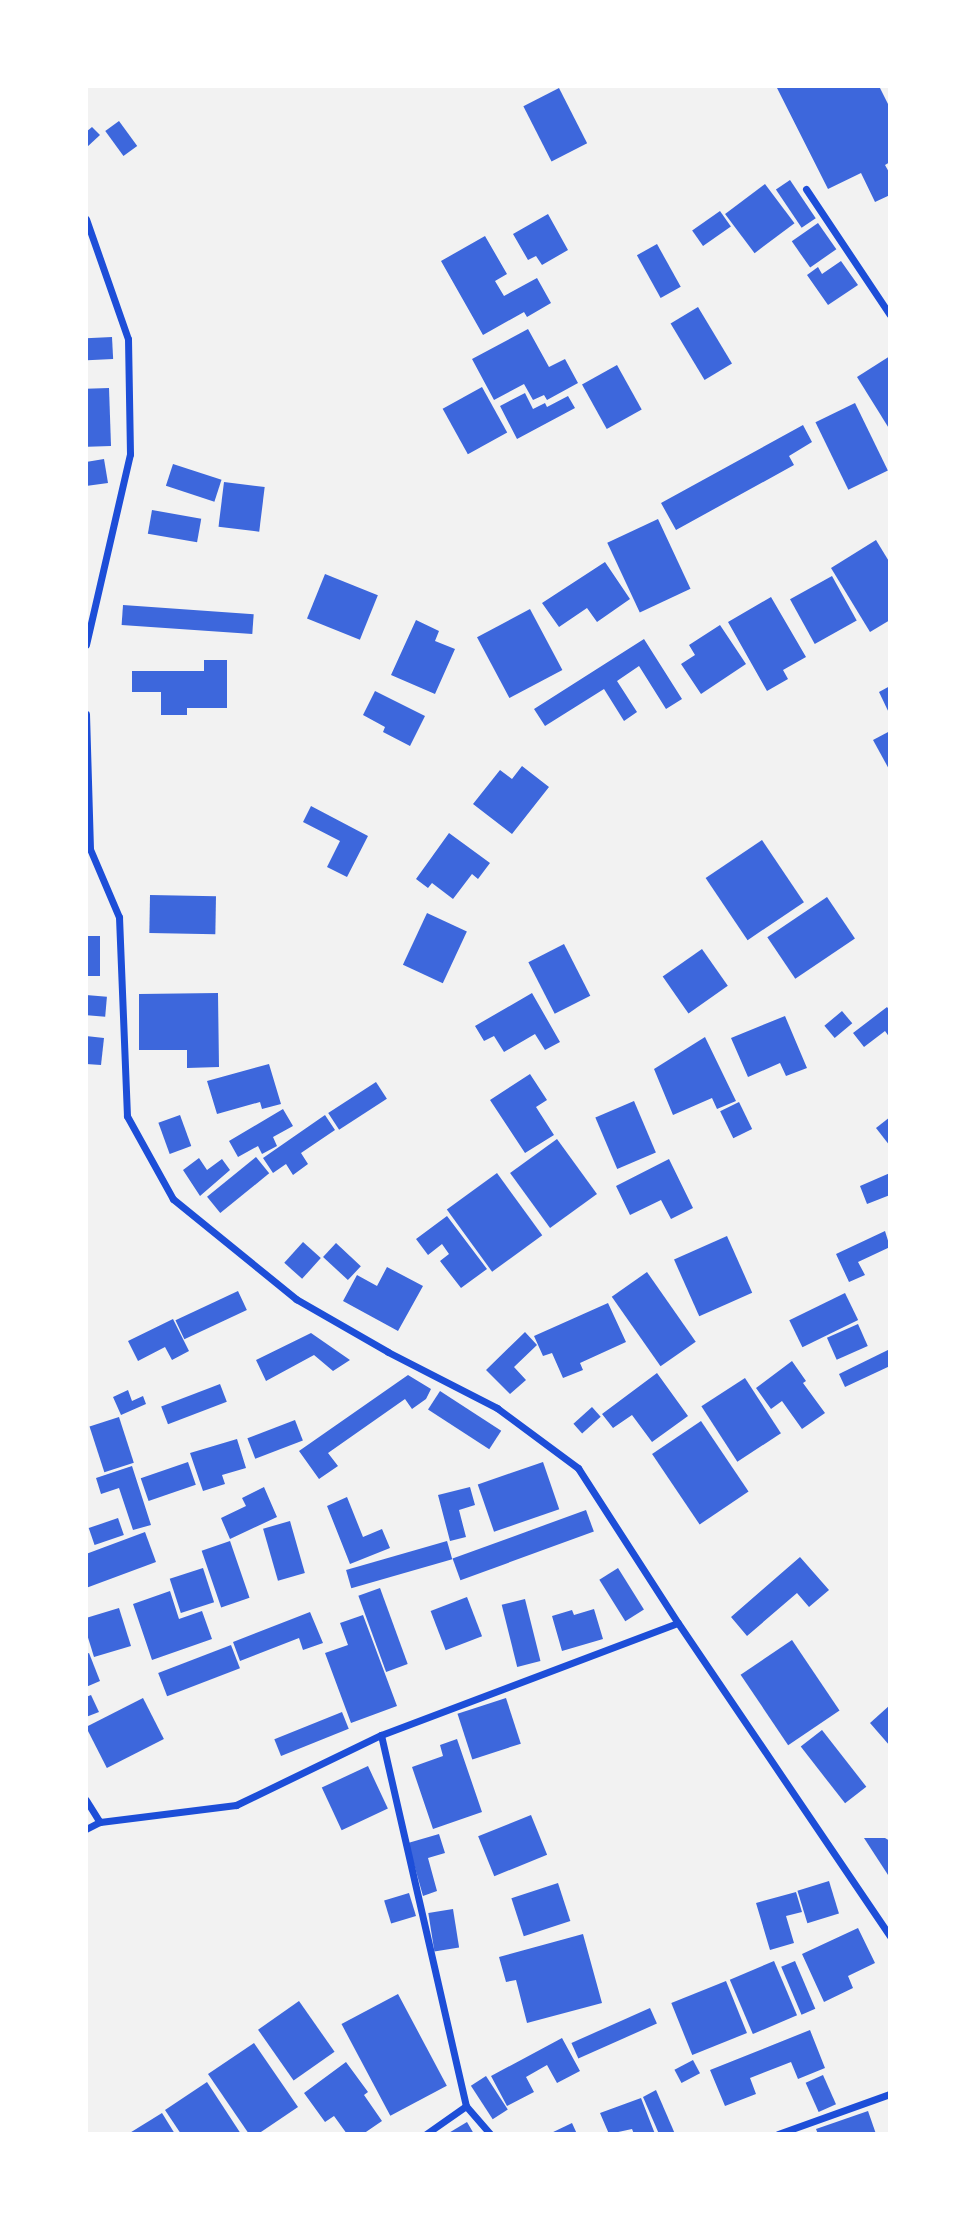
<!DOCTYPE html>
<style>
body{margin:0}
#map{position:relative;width:976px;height:2220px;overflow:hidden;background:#f2f2f2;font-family:"Sofia Sans Condensed",sans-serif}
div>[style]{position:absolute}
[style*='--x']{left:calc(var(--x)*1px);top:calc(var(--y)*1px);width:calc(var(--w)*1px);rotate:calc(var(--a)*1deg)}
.building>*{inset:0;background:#3d67dc;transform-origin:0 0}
.minor>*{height:7px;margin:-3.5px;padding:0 3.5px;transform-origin:3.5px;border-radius:3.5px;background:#1d4ed8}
span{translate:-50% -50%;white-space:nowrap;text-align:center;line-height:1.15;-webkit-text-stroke:5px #fff;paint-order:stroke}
.frame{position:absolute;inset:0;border:88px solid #fff;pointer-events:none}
</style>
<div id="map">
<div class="building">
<div style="clip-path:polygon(776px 86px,879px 86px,890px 108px,890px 162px,885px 165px,890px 174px,890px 195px,875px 202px,861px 173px,828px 189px)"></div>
<div style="left:559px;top:88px;width:62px;height:40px;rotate:63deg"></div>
<div style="left:119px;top:121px;width:31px;height:17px;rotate:54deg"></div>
<div style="clip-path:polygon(92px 127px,100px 135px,86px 148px,86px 132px)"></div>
<div style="left:790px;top:180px;width:46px;height:17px;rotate:56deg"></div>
<div style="left:765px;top:184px;width:49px;height:50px;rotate:53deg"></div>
<div style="left:720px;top:211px;width:19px;height:34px;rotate:55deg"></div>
<div style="clip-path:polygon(548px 214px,568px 250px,542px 265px,536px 256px,528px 260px,513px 234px)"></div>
<div style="left:818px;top:223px;width:32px;height:32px;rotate:55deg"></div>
<div style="clip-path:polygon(485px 236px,507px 274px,495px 281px,504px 296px,537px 278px,551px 303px,527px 317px,524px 312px,483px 335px,441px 261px)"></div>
<div style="left:657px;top:244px;width:49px;height:23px;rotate:61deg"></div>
<div style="clip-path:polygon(841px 261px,858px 285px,828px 305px,807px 275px,818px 267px,822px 274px)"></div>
<div style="left:698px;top:307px;width:66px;height:32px;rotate:59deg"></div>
<div style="clip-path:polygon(528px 329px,549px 367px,565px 359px,578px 383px,547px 400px,544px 395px,533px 400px,524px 384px,494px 400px,472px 359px)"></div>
<div style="left:112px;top:337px;width:22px;height:26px;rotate:87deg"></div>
<div style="clip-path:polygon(890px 356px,890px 430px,857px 377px)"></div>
<div style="left:617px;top:365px;width:51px;height:40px;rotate:61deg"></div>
<div style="left:482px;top:387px;width:52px;height:45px;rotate:61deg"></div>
<div style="left:109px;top:388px;width:58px;height:23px;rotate:88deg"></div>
<div style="clip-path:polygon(525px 393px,533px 409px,545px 403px,547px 407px,568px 396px,575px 408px,517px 439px,500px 406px)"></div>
<div style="left:855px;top:403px;width:75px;height:44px;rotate:64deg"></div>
<div style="clip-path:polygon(803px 425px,812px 442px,789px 456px,794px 465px,676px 530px,661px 503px)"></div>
<div style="clip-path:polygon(104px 459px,108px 483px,86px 486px,86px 462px)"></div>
<div style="left:173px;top:464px;width:51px;height:23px;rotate:18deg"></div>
<div style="left:224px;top:482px;width:41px;height:45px;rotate:7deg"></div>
<div style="left:152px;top:510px;width:50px;height:24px;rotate:10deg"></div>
<div style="left:658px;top:519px;width:77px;height:56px;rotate:65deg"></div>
<div style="clip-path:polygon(876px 540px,890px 563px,890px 620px,870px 632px,831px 568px)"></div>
<div style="clip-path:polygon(605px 562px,630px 599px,597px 622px,587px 608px,559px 627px,542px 603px)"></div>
<div style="left:325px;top:574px;width:57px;height:48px;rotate:22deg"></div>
<div style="left:832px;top:576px;width:51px;height:48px;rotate:61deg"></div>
<div style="clip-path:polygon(771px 597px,806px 657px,783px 670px,788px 679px,767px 691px,728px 622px)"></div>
<div style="left:123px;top:605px;width:131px;height:20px;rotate:4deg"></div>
<div style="left:530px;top:609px;width:69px;height:60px;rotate:62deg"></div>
<div style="clip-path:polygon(416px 620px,439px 631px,435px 641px,455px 649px,435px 694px,391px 675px)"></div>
<div style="clip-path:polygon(720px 625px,746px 664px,701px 694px,681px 664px,695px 655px,689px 645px)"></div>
<div style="clip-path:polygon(644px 639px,682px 699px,666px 709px,639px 666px,617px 681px,637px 712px,624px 721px,604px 689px,545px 726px,534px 709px)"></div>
<div style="clip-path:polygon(204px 660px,227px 660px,227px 708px,187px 708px,187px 715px,161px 715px,161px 692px,132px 692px,132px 671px,204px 671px)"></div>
<div style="clip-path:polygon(890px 686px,890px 715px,879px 692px)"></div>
<div style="clip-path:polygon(375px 691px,425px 716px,410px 746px,383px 732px,385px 727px,363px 715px)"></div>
<div style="clip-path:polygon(890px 731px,890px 771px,873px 740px)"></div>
<div style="clip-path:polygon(522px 766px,549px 787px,512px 834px,473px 804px,500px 770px,512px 779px)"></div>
<div style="clip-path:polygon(311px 806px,368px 836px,347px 877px,327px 867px,340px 841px,303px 822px)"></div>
<div style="clip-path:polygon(449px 833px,490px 863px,478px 879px,472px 874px,453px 899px,432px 883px,428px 888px,416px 879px)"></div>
<div style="left:762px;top:840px;width:75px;height:68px;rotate:56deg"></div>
<div style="left:150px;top:895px;width:66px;height:38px;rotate:1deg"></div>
<div style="left:827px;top:897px;width:50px;height:72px;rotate:56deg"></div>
<div style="left:427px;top:913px;width:44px;height:57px;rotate:25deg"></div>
<div style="left:86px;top:936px;width:14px;height:40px"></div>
<div style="left:564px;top:944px;width:58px;height:40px;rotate:63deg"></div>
<div style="left:702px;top:949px;width:45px;height:48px;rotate:55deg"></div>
<div style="clip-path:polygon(218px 993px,219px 1067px,187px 1068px,187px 1050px,139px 1050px,139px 994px)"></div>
<div style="clip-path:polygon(532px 993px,560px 1042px,545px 1050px,535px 1034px,504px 1052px,494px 1036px,484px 1041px,475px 1026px)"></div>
<div style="left:86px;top:995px;width:21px;height:20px;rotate:5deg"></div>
<div style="clip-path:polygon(887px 1007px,890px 1011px,890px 1038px,885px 1031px,864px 1047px,853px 1033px)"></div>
<div style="left:842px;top:1011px;width:16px;height:23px;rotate:50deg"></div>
<div style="clip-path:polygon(785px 1016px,807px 1068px,786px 1076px,780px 1063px,748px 1077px,731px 1038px)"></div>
<div style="clip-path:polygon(86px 1036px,104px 1038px,101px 1065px,86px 1064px)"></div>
<div style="clip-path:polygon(705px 1037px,736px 1101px,717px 1109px,712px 1098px,673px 1115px,654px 1069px)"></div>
<div style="clip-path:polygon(269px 1064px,281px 1104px,262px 1109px,260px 1102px,217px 1114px,207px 1081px)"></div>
<div style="clip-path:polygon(530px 1074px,547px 1100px,536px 1107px,554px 1135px,525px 1153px,490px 1100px)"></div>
<div style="left:376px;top:1082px;width:20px;height:57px;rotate:57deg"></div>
<div style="left:634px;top:1101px;width:56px;height:42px;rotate:67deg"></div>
<div style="left:739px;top:1102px;width:30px;height:21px;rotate:64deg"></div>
<div style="clip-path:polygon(283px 1109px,293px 1126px,273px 1137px,277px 1146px,262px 1154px,258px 1146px,238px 1157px,229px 1141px)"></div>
<div style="left:180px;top:1115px;width:33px;height:23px;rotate:70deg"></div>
<div style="clip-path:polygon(325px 1115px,335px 1130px,301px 1153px,308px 1164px,293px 1175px,286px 1164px,273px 1173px,263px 1158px)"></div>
<div style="clip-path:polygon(890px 1117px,890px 1146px,876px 1128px)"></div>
<div style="left:557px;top:1139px;width:68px;height:58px;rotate:54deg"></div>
<div style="left:256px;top:1157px;width:21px;height:63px;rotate:51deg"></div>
<div style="clip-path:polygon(199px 1158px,207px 1170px,222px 1159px,230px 1170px,200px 1196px,183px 1170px)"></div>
<div style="clip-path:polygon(669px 1159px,693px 1208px,671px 1219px,661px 1200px,630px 1215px,616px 1186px)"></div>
<div style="left:497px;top:1173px;width:77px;height:62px;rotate:54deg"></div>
<div style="clip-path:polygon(890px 1173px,890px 1195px,867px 1204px,860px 1186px)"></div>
<div style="clip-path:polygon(447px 1216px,487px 1269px,461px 1288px,440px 1261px,449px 1254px,442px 1244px,428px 1255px,416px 1239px)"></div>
<div style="clip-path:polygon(885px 1231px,890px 1247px,858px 1262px,865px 1275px,849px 1282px,836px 1254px)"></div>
<div style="left:727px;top:1236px;width:62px;height:58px;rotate:66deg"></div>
<div style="left:303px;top:1242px;width:24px;height:28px;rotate:42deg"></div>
<div style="left:336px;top:1243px;width:34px;height:19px;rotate:43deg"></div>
<div style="clip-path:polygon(387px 1267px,423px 1286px,398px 1331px,343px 1301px,357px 1275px,377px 1286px)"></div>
<div style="left:647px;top:1272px;width:85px;height:43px;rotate:55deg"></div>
<div style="left:238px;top:1291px;width:21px;height:69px;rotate:65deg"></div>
<div style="left:845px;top:1293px;width:30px;height:62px;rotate:64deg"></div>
<div style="clip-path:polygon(608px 1303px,626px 1342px,580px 1363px,583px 1370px,563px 1378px,552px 1353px,543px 1356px,534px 1336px)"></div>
<div style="clip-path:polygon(173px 1319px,189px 1351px,172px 1360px,165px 1347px,138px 1361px,128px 1341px)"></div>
<div style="left:858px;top:1324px;width:24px;height:34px;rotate:66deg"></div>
<div style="clip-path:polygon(525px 1332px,537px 1345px,514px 1367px,526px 1380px,510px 1394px,486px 1370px)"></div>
<div style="clip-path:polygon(311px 1333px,350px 1360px,333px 1371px,314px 1355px,266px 1381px,256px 1360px)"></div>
<div style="clip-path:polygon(890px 1349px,890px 1366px,845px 1387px,839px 1374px)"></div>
<div style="clip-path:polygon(792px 1361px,806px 1381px,803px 1383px,825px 1413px,802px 1429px,782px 1401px,771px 1409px,756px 1388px)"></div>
<div style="clip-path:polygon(657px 1373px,688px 1416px,652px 1442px,632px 1415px,613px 1428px,602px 1414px)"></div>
<div style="clip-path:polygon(408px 1375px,431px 1389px,426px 1399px,412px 1409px,405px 1399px,328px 1453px,338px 1466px,319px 1479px,299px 1451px)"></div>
<div style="left:745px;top:1378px;width:66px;height:52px;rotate:57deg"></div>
<div style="left:220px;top:1384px;width:19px;height:63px;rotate:69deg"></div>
<div style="clip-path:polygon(128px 1390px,132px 1401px,143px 1396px,146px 1404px,121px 1415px,113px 1397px)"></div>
<div style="left:440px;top:1391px;width:73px;height:22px;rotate:33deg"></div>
<div style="left:592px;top:1407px;width:13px;height:25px;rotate:48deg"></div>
<div style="left:119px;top:1417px;width:48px;height:31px;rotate:72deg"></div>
<div style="left:295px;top:1420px;width:22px;height:51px;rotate:69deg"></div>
<div style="left:701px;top:1421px;width:85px;height:59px;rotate:56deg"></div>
<div style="clip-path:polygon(237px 1439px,246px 1468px,222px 1475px,225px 1484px,203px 1491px,190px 1453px)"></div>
<div style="left:188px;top:1462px;width:24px;height:50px;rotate:71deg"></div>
<div style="left:543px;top:1462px;width:50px;height:69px;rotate:71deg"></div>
<div style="clip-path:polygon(132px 1466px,151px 1525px,133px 1530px,119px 1488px,101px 1494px,96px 1478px)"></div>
<div style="clip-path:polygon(264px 1487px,277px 1517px,230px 1539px,221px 1518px,246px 1506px,242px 1498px)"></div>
<div style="clip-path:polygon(470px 1487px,475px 1505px,459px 1510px,466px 1537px,450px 1541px,438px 1495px)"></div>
<div style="clip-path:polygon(347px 1497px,363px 1537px,382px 1529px,390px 1548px,350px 1564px,327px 1506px)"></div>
<div style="left:586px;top:1510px;width:23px;height:142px;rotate:70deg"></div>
<div style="left:118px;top:1518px;width:18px;height:31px;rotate:71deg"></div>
<div style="left:290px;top:1521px;width:54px;height:28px;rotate:74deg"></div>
<div style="clip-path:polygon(145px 1532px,156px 1562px,86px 1588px,86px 1554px)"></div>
<div style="left:230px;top:1541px;width:60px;height:30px;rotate:71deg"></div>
<div style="left:447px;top:1541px;width:19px;height:105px;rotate:74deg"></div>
<div style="clip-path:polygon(800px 1557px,829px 1590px,809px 1607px,797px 1593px,747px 1636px,731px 1617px)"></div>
<div style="left:203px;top:1568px;width:36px;height:35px;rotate:72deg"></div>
<div style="left:618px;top:1568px;width:49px;height:22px;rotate:58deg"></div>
<div style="left:380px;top:1588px;width:81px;height:23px;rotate:70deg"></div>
<div style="clip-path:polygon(170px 1591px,179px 1619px,202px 1611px,212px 1639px,152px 1660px,133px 1604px)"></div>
<div style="left:467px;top:1597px;width:42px;height:39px;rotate:69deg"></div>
<div style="left:525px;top:1599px;width:64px;height:24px;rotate:76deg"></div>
<div style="clip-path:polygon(119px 1608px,131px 1646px,94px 1657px,86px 1631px,86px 1618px)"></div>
<div style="clip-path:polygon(594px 1609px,603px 1639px,562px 1651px,552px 1616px,572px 1610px,574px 1615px)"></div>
<div style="clip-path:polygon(310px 1612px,323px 1643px,303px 1650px,299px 1638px,240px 1661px,233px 1642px)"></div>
<div style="clip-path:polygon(363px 1615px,397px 1706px,351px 1723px,325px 1653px,348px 1645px,340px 1623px)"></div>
<div style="left:792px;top:1640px;width:85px;height:62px;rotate:56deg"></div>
<div style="left:231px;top:1645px;width:25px;height:78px;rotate:69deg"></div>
<div style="clip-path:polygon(89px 1653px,100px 1681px,86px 1687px,86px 1654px)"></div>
<div style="clip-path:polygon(91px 1695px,99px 1712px,86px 1717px,86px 1697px)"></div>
<div style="left:143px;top:1698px;width:46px;height:64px;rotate:63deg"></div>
<div style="left:506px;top:1698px;width:48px;height:51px;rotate:72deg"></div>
<div style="clip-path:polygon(890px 1705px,890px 1746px,870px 1723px)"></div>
<div style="left:342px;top:1712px;width:18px;height:73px;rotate:68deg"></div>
<div style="left:822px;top:1730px;width:72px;height:27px;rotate:52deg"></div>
<div style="clip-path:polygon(457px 1739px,482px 1812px,433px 1829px,412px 1767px,443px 1756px,440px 1745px)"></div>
<div style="left:368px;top:1766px;width:47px;height:51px;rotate:65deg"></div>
<div style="left:531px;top:1815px;width:43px;height:57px;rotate:68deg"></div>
<div style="clip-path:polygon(439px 1834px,445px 1853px,428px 1858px,437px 1891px,423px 1896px,408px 1843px)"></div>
<div style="clip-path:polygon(864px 1838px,885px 1838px,890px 1841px,890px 1878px)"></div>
<div style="left:829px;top:1881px;width:34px;height:33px;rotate:73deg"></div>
<div style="left:558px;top:1883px;width:40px;height:49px;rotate:72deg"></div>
<div style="clip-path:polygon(796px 1892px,802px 1912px,786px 1916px,794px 1943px,770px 1950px,756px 1903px)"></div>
<div style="left:409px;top:1893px;width:24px;height:26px;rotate:73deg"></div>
<div style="left:453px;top:1909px;width:39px;height:25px;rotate:81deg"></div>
<div style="clip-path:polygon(858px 1928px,875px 1963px,848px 1976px,853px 1988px,824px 2002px,802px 1954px)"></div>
<div style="clip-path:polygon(583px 1934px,602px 2003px,527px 2023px,516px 1980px,506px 1982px,499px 1957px)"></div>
<div style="left:774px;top:1961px;width:59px;height:48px;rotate:67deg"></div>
<div style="left:795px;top:1961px;width:52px;height:15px;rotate:67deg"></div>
<div style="left:726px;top:1981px;width:56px;height:59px;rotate:68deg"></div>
<div style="left:398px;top:1994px;width:104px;height:64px;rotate:62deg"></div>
<div style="left:299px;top:2001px;width:62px;height:50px;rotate:55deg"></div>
<div style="left:650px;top:2008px;width:17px;height:86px;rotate:66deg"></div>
<div style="clip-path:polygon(810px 2030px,825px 2068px,798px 2079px,791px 2062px,750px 2078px,756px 2094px,725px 2106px,710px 2070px)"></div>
<div style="clip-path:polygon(562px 2038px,580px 2071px,557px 2083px,547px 2065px,526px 2077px,534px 2092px,507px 2106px,491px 2076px)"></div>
<div style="clip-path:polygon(254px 2043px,298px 2107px,258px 2134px,249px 2134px,208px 2074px)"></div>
<div style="left:693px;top:2060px;width:15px;height:21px;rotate:62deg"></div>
<div style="clip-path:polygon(346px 2062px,368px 2092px,364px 2095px,382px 2121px,363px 2134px,347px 2134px,334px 2116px,325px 2122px,304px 2093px)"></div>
<div style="left:823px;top:2075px;width:32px;height:19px;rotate:66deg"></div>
<div style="left:486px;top:2076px;width:40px;height:18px;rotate:57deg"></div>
<div style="clip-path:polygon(207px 2082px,241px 2134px,181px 2134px,165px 2110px)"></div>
<div style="clip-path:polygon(656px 2090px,675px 2134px,659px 2134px,643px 2097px)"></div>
<div style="clip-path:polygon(641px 2098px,655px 2134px,634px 2134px,632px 2129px,609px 2134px,600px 2113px)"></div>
<div style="clip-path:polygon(868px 2111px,876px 2134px,818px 2134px,816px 2129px)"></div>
<div style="clip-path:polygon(162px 2113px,175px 2134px,128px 2134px)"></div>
<div style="clip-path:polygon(467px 2122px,474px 2134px,447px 2134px)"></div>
<div style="clip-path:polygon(572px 2123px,577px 2134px,549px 2134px)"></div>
</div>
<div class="minor">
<div style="--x:806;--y:189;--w:151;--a:56.3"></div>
<div style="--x:86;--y:219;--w:127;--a:70.7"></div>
<div style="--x:128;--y:339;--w:115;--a:89"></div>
<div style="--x:130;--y:454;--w:196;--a:103"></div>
<div style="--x:86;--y:714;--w:135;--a:88.3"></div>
<div style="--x:90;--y:849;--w:74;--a:66.9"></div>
<div style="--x:119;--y:917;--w:199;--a:87.7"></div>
<div style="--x:127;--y:1116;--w:95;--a:61"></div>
<div style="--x:173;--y:1199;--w:159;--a:39.1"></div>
<div style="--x:296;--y:1299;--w:106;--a:29.9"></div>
<div style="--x:388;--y:1352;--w:123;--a:27.2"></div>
<div style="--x:497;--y:1408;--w:101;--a:36.5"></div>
<div style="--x:578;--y:1468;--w:184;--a:57.2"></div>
<div style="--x:678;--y:1623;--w:378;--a:55.9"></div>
<div style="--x:381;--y:1735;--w:381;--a:77.1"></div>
<div style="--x:466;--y:2106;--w:37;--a:49"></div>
<div style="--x:86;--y:1800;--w:26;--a:58"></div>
<div style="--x:86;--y:1829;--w:16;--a:-27"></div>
<div style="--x:100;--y:1822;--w:137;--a:-7.1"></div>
<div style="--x:236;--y:1805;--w:161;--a:-25.8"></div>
<div style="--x:381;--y:1735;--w:317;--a:-20.7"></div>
<div style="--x:426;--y:2134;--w:49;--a:-35"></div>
<div style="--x:778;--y:2134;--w:119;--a:-19.7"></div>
</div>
<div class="frame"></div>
</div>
